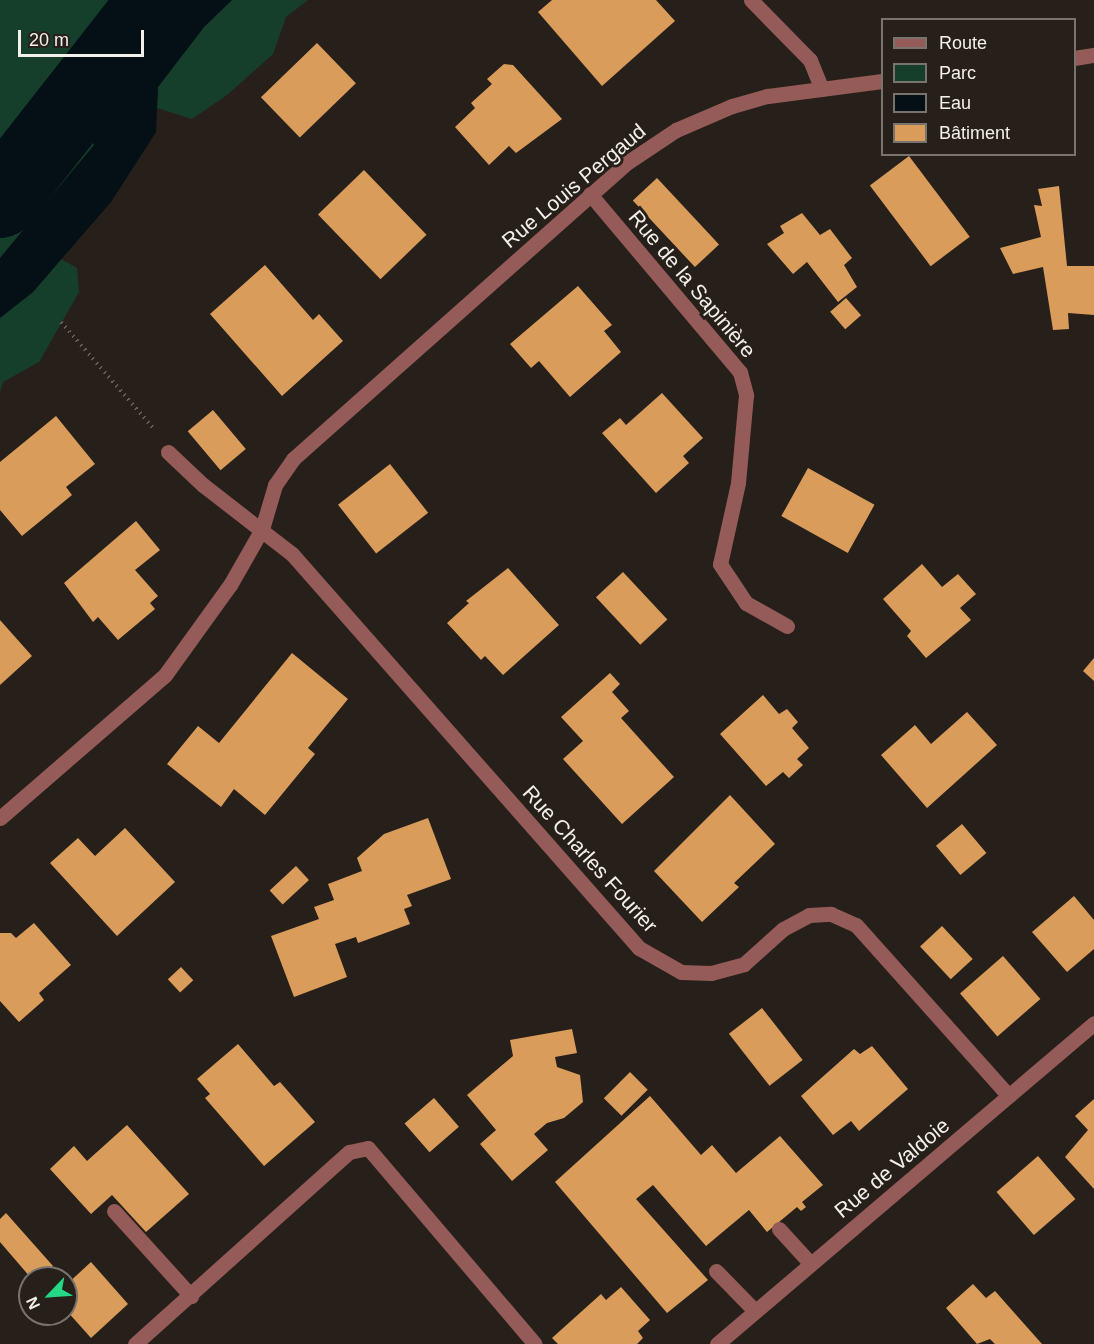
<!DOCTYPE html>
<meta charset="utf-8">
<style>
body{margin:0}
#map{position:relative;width:1094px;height:1344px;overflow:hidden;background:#27201a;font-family:Arial,sans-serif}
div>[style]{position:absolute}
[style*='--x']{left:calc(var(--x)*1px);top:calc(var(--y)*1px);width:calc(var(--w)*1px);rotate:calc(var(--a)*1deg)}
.green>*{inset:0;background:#163f2b}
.water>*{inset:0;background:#041016}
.river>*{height:76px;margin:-38px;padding:0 38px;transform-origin:38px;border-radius:38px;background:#041016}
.building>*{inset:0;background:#da9c5a;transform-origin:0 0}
.path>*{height:4px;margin-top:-2px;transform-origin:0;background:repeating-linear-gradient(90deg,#66605a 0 1.5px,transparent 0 6px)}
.minor>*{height:15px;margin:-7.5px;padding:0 7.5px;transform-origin:7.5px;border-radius:7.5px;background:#955b58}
span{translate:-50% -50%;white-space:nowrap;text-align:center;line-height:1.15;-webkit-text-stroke:6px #27201a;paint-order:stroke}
.street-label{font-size:21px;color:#f4f0eb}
.legend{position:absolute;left:881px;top:18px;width:195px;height:138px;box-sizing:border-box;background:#27201a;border:2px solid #79736e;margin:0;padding:8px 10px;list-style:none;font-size:18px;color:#f4f0eb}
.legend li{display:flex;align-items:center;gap:12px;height:30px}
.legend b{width:30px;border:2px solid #79736e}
.north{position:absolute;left:18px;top:1266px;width:60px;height:60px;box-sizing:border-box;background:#27201a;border:2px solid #79736e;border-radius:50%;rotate:245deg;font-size:16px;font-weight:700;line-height:24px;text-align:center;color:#f4f0eb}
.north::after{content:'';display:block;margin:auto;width:21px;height:27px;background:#24d886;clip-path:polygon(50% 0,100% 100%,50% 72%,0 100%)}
.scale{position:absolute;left:18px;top:30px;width:126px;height:27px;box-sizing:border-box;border:3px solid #f4f0eb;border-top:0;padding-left:8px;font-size:18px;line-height:21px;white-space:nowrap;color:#f4f0eb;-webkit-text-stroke:4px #27201a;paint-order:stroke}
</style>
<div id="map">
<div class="green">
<div style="clip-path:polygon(0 0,134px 0,66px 74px,94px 145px,0 258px)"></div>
<div style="clip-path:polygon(232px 0,308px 0,286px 17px,273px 54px,227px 95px,192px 119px,157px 108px,158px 87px,204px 27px)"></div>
<div style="clip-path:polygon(61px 259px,77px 268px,79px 292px,39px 362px,3px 382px,0 392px,0 318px,33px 292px)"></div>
</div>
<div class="water">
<div style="clip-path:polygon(134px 0,232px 0,204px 27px,158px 87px,156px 132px,111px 202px,33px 292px,0 318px,0 258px,94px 145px,66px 74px)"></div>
</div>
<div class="river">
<div style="--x:0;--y:200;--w:254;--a:-51.9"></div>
</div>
<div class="building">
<div style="clip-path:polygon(552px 0,656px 0,675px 21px,602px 86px,538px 12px)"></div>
<div style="left:317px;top:43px;width:56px;height:78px;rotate:46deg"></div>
<div style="clip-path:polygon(504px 64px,513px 65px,562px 119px,516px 153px,509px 146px,489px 165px,455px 127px,475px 108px,471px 103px,492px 84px,487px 79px)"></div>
<div style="left:909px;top:156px;width:101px;height:49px;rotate:53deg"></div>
<div style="left:364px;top:170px;width:90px;height:64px;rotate:46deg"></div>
<div style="left:657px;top:178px;width:91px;height:33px;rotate:47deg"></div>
<div style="clip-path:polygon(1059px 186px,1067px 266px,1094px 266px,1094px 315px,1068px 313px,1069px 329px,1053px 330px,1043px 267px,1013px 274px,1000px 248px,1041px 237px,1034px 205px,1042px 206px,1038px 189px)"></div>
<div style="clip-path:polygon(802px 213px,820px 235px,830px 229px,852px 258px,844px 265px,857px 287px,838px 302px,807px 262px,793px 274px,767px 244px,784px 233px,780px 226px)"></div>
<div style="clip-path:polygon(265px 265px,313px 320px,319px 314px,343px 341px,282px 396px,210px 314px)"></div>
<div style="clip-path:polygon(578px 286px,612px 325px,604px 331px,621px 352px,570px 397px,539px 361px,531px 368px,510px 344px)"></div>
<div style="left:846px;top:298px;width:23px;height:21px;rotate:49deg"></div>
<div style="clip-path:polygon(662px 393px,703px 438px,683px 456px,689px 463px,656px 493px,602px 433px,620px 418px,626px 425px)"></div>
<div style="left:213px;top:410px;width:51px;height:33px;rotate:50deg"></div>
<div style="clip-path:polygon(56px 416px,95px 464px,66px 487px,72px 495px,22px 536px,0 510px,0 462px)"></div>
<div style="left:390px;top:464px;width:62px;height:66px;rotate:52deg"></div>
<div style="left:808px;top:468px;width:76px;height:55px;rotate:29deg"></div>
<div style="clip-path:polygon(136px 521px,160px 550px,135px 570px,158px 596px,150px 603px,155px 609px,118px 640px,98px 617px,93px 622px,64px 583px)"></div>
<div style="clip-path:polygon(922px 564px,942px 587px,958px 574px,976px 594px,960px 608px,971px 620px,926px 658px,907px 636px,911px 631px,883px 599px)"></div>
<div style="clip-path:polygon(508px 568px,559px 625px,503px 675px,485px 656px,481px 660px,447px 623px,469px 603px,466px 601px)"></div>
<div style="left:623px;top:572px;width:65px;height:37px;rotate:47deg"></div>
<div style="clip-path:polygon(0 620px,32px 656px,0 685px)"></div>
<div style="clip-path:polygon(292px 653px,348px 699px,308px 748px,315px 754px,265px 815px,234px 789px,221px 807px,167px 764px,198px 726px,219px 743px)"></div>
<div style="clip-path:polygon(1094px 658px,1094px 681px,1083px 671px)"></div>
<div style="clip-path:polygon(610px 673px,620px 684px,612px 692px,629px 711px,621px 718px,674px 777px,622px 824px,563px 759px,583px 741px,561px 717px)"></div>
<div style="clip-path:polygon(763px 695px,779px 714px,787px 709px,798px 722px,792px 728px,809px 748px,797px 759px,803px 765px,789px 778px,783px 772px,766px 786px,720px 734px)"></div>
<div style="clip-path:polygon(967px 712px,997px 745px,927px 808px,881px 755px,915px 725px,931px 744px)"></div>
<div style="clip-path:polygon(730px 795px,775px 844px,734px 883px,739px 887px,702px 922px,654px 871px)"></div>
<div style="clip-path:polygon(428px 818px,451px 879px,407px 895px,412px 906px,404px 909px,410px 924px,358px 943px,356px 937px,335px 944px,347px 977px,294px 997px,271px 936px,319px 919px,314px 907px,334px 900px,328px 884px,362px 871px,357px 858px,384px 834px)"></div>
<div style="left:962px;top:824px;width:38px;height:34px;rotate:50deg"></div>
<div style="clip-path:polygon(125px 828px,175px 882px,117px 936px,50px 863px,78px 838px,95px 856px)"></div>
<div style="left:296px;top:866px;width:19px;height:36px;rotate:47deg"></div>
<div style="clip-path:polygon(1074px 896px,1094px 920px,1094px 949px,1067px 972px,1032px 932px)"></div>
<div style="clip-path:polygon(34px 923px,71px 965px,39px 993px,44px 1000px,19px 1022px,0 1001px,0 933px,11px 933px,16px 938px)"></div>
<div style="left:942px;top:926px;width:45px;height:30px;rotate:47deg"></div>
<div style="left:1003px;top:956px;width:57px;height:57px;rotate:49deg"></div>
<div style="left:181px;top:967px;width:18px;height:18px;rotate:47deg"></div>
<div style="left:762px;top:1008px;width:66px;height:42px;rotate:52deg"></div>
<div style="clip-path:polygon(572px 1029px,577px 1053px,555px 1057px,557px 1067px,580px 1075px,583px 1102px,564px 1118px,547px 1123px,534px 1134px,548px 1150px,512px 1181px,480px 1144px,496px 1130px,467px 1095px,513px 1056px,510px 1040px)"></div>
<div style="clip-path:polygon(238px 1044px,274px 1086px,280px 1082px,315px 1122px,264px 1166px,205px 1098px,210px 1094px,197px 1079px)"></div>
<div style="clip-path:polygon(872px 1046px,908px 1089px,859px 1131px,851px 1121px,833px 1135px,801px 1096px,854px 1049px,860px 1054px)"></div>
<div style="left:630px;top:1072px;width:25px;height:37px;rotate:45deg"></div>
<div style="clip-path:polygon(650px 1096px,701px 1155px,712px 1145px,736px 1173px,780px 1136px,823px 1185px,802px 1202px,806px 1207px,801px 1211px,797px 1207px,767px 1232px,749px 1210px,706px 1246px,653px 1185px,636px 1199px,708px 1280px,667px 1313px,555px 1182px)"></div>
<div style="left:434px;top:1098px;width:38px;height:39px;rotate:49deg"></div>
<div style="clip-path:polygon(1094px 1099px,1094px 1189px,1065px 1157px,1088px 1130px,1075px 1116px)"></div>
<div style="clip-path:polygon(127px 1125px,189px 1194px,146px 1232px,112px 1195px,91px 1214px,50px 1169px,74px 1146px,87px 1161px)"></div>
<div style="left:1038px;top:1156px;width:57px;height:55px;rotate:49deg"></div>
<div style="clip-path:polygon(6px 1213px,53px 1266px,48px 1271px,54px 1278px,31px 1278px,0 1242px,0 1219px)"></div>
<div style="clip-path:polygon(91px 1262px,128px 1304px,91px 1338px,66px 1310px,66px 1285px)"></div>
<div style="clip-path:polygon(973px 1284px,986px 1298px,995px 1291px,1042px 1344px,995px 1344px,990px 1339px,977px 1344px,946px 1308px)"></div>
<div style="clip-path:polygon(621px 1287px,650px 1320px,638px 1331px,643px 1338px,637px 1344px,558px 1344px,552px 1338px,601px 1294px,606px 1300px)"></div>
</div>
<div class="path">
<div style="--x:61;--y:322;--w:140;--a:49"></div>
</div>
<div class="minor">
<div style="--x:751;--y:0;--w:84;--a:45.5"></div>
<div style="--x:810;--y:60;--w:31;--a:68"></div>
<div style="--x:1074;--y:58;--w:20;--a:-9"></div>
<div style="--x:590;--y:194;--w:233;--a:49.9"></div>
<div style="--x:740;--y:372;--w:24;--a:75"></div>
<div style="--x:746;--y:395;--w:88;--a:95.2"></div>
<div style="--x:738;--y:483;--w:83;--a:102.5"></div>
<div style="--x:720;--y:564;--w:47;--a:56.3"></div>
<div style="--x:746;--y:603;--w:47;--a:29.3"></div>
<div style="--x:168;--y:452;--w:48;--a:43.3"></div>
<div style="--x:203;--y:485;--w:113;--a:37.8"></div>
<div style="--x:292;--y:554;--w:525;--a:48.63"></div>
<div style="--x:639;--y:948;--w:48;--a:29.7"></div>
<div style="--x:681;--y:972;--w:30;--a:2"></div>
<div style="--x:711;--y:973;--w:34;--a:-15"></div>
<div style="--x:744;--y:964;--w:52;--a:-41.9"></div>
<div style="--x:783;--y:929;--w:30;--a:-28"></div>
<div style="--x:809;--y:915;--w:22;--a:-3"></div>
<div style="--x:831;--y:914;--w:27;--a:24"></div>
<div style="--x:856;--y:925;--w:229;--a:48.2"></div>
<div style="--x:0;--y:818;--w:218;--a:-40.9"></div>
<div style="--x:165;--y:675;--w:111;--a:-54.2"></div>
<div style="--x:230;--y:585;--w:64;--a:-60.3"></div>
<div style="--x:262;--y:529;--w:46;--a:-73.5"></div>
<div style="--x:275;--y:485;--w:32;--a:-55"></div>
<div style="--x:293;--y:459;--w:448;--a:-41.6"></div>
<div style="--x:628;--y:162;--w:58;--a:-33.7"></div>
<div style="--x:676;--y:130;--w:61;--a:-23.2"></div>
<div style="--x:732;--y:106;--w:37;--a:-16"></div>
<div style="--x:768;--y:96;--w:115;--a:-7.5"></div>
<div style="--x:114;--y:1211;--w:115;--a:47.8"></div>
<div style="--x:779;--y:1229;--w:47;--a:47.6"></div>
<div style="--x:716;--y:1271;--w:56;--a:45.7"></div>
<div style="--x:135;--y:1344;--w:288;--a:-41.9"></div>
<div style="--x:349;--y:1152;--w:19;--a:-12"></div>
<div style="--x:368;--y:1148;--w:257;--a:49.6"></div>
<div style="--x:717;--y:1344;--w:495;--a:-40.4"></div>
</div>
<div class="street-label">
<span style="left:574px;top:186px;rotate:-40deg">Rue Louis Pergaud</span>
<span style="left:692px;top:284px;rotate:50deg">Rue de la Sapinière</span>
<span style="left:590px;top:859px;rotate:48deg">Rue Charles Fourier</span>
<span style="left:892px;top:1168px;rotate:-40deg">Rue de Valdoie</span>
</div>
<ul class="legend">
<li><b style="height:8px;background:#955b58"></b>Route</li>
<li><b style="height:16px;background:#163f2b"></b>Parc</li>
<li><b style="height:16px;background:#041016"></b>Eau</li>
<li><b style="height:16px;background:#da9c5a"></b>Bâtiment</li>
</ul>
<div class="north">N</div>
<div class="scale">20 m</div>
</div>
